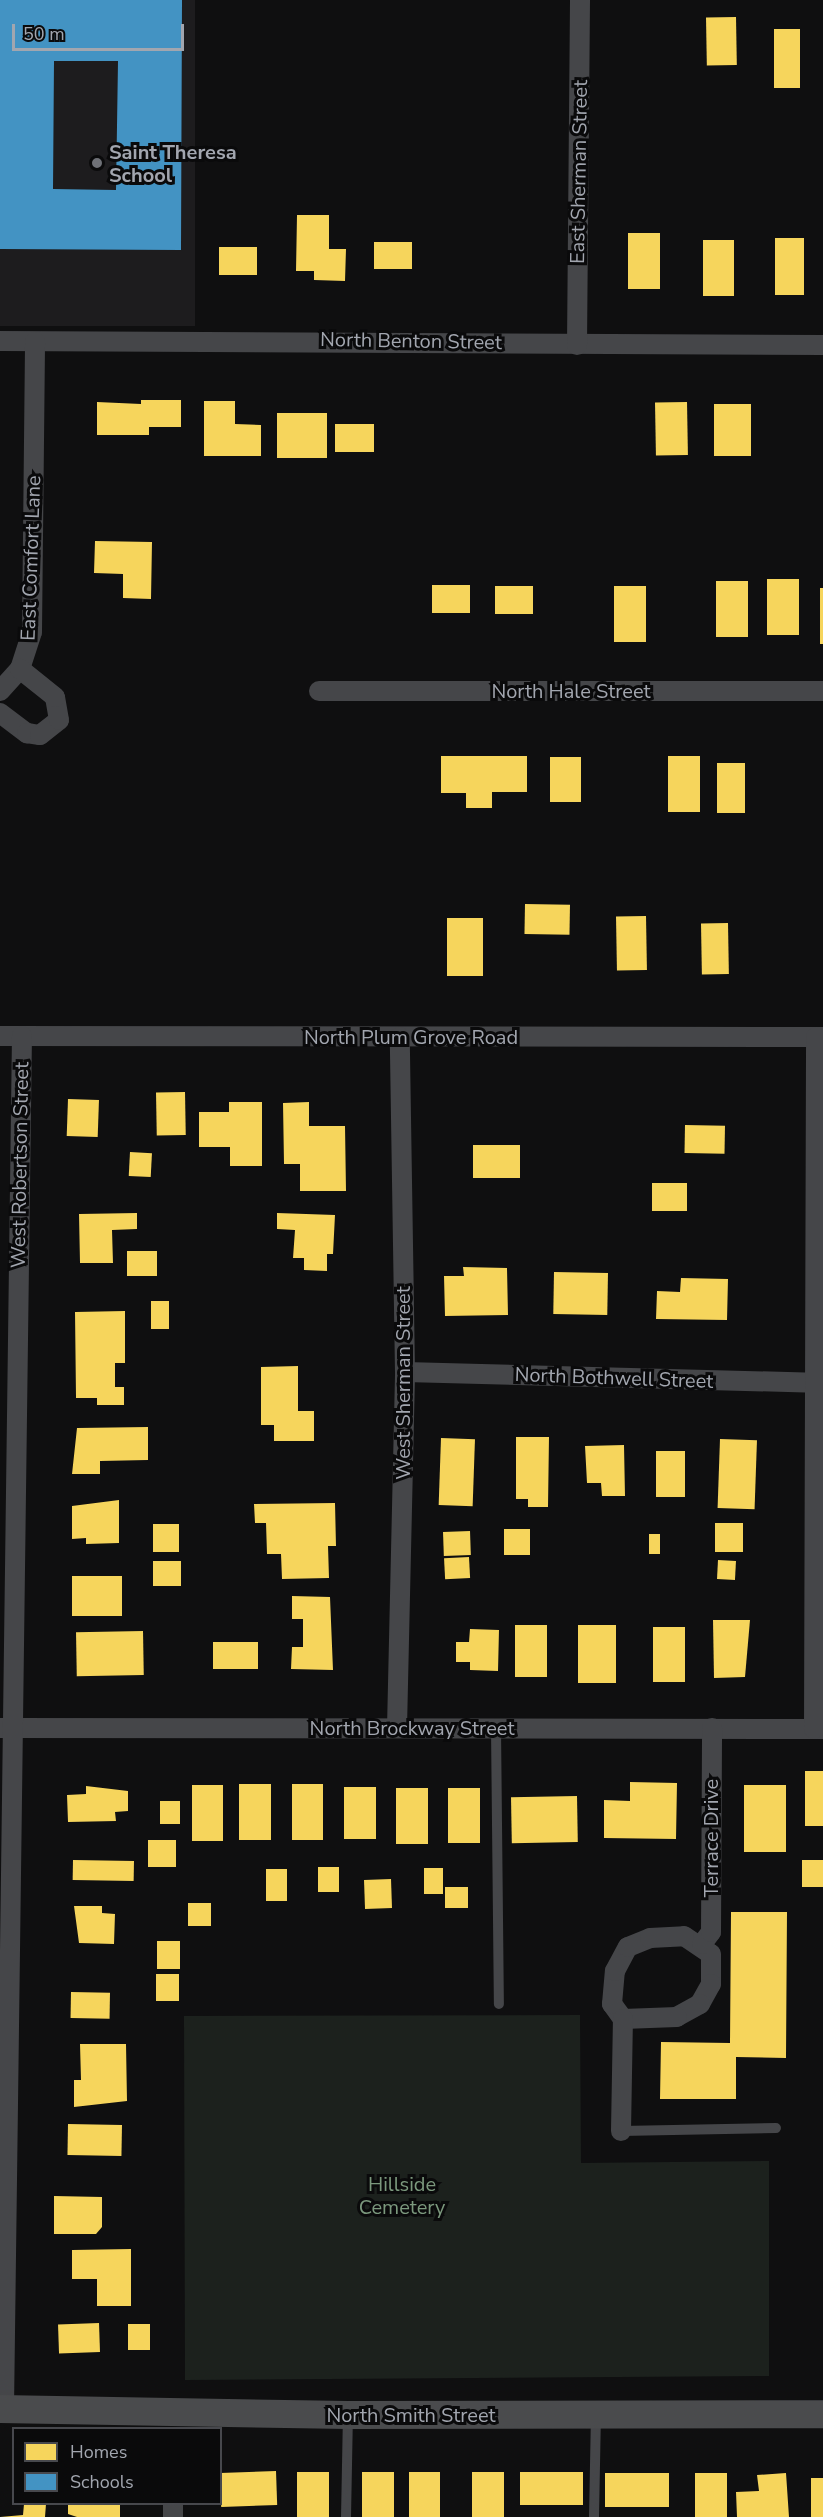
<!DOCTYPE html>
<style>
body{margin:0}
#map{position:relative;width:823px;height:2517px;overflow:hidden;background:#0f0f10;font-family:"Nunito Sans",sans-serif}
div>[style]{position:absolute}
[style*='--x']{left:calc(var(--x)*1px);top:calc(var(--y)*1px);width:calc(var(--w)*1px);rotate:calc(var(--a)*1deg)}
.built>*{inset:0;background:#1d1c1e;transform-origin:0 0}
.green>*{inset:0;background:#1c211d}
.homes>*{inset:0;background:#f6d55c;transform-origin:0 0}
.schools>*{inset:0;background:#4393c3}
.lane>*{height:10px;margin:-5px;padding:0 5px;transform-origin:5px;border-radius:5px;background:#454649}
.street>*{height:20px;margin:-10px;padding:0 10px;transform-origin:10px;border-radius:10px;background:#454649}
.secondary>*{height:28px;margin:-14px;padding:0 14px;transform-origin:14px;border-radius:14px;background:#4a4b4d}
.dots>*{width:16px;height:16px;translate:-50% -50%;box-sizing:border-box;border:3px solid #0a0a0b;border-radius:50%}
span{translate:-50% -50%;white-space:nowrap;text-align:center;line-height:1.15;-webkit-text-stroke:6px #0a0a0b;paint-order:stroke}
.poi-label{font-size:20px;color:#a2a6af;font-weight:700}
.left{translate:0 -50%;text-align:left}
.street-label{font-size:20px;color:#a2a6af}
.park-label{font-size:20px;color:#7b987d}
.legend{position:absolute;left:12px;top:2427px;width:210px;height:78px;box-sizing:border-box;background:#0a0a0b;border:2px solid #47484d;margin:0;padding:8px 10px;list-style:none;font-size:18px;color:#a2a6af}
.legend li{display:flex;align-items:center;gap:12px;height:30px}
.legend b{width:30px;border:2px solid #47484d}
.scale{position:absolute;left:12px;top:24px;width:172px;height:27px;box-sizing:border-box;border:3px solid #a2a6af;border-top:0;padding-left:8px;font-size:18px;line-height:21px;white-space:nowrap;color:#a2a6af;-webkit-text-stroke:4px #0a0a0b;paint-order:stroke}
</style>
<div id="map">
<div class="built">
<div style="left:0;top:0;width:195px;height:326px"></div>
</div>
<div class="green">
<div style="clip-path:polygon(580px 2015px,581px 2163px,769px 2161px,769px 2376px,185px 2380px,184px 2016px)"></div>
</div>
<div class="homes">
<div style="left:736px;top:17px;width:48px;height:30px;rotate:89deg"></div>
<div style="left:774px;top:29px;width:26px;height:59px"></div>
<div style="clip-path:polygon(297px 215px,329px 215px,329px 249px,346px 249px,345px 281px,314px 280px,314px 271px,296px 271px)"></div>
<div style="left:628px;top:233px;width:32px;height:56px"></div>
<div style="left:775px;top:238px;width:29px;height:57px"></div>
<div style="left:703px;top:240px;width:31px;height:56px"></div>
<div style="left:374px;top:242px;width:38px;height:27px"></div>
<div style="left:219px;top:247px;width:38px;height:28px"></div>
<div style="clip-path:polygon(141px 400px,181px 400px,181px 427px,149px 427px,149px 435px,97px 435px,97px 402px,141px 404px)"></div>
<div style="clip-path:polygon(204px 401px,235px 401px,235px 424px,261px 425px,261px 456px,204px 456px)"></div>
<div style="left:687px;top:402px;width:53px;height:32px;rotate:89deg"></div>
<div style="left:714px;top:404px;width:37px;height:52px"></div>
<div style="left:277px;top:413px;width:50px;height:45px"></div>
<div style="left:335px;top:424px;width:39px;height:28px"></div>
<div style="clip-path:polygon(95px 541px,152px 542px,151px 599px,123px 598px,123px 574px,94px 573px)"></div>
<div style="left:767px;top:579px;width:32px;height:56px"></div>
<div style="left:748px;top:581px;width:56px;height:32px;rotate:90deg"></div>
<div style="left:432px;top:585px;width:38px;height:28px"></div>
<div style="left:495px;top:586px;width:38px;height:28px"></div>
<div style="left:614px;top:586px;width:32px;height:56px"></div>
<div style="left:820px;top:588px;width:3px;height:56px"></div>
<div style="clip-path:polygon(441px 756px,527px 756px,527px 792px,492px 792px,492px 808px,466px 808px,466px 793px,441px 793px)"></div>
<div style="left:668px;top:756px;width:32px;height:56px"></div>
<div style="left:550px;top:757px;width:31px;height:45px"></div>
<div style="left:717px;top:763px;width:28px;height:50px"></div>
<div style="left:525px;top:904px;width:45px;height:30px;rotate:1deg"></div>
<div style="left:646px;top:916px;width:54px;height:30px;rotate:89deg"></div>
<div style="left:483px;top:918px;width:58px;height:36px;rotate:90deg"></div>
<div style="left:728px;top:923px;width:51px;height:27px;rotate:89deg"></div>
<div style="left:185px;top:1092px;width:43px;height:29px;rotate:89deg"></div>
<div style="left:68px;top:1099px;width:31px;height:37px;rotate:2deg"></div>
<div style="clip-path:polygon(229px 1102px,262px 1102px,262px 1166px,230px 1166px,230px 1147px,199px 1147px,199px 1112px,229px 1112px)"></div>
<div style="clip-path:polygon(309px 1102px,309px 1126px,345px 1126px,346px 1191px,300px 1191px,300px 1164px,284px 1164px,283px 1103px)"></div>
<div style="left:685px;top:1125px;width:40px;height:28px;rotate:1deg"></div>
<div style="left:520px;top:1145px;width:33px;height:47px;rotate:90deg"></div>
<div style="left:130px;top:1152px;width:22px;height:24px;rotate:3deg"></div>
<div style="left:687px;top:1183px;width:28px;height:35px;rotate:90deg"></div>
<div style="clip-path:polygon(137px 1213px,137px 1229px,112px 1230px,113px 1263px,80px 1263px,79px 1214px)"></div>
<div style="clip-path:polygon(277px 1213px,335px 1215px,333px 1254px,327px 1254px,327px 1271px,304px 1270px,304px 1258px,293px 1258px,295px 1230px,277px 1229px)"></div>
<div style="left:127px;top:1251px;width:30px;height:25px"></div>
<div style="clip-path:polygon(463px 1267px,507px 1268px,508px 1315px,445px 1316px,444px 1276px,464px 1276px)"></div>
<div style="left:554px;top:1272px;width:54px;height:42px;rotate:1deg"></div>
<div style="clip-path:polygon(681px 1278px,728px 1279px,727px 1320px,656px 1319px,657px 1291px,680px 1292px)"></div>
<div style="left:151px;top:1301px;width:18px;height:28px"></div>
<div style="clip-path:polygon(125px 1311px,125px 1363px,115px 1363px,115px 1387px,124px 1387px,124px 1405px,97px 1405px,97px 1398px,76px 1398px,75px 1312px)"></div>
<div style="clip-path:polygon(298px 1366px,298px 1411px,314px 1411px,314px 1441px,274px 1441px,274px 1425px,261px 1425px,261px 1367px)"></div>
<div style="clip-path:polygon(148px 1427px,148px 1460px,100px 1461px,100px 1474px,72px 1474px,77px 1428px)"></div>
<div style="clip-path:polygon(516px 1437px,549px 1437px,548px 1507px,528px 1507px,528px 1499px,516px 1499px)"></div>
<div style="left:441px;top:1438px;width:34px;height:67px;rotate:2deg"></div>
<div style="left:720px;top:1439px;width:37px;height:69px;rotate:2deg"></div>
<div style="clip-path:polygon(624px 1445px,625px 1496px,602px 1496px,601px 1483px,587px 1483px,585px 1446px)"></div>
<div style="left:656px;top:1451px;width:29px;height:46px"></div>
<div style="clip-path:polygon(119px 1500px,119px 1543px,86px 1544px,86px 1538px,72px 1539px,72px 1506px)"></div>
<div style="clip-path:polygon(335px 1503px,336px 1546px,328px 1546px,329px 1578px,282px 1579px,281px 1554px,267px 1554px,266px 1523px,255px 1523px,254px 1504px)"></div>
<div style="left:715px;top:1523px;width:28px;height:29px"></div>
<div style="left:153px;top:1524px;width:26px;height:28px"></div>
<div style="left:530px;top:1529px;width:26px;height:26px;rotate:90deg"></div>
<div style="left:470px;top:1531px;width:24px;height:27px;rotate:88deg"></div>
<div style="left:649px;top:1534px;width:11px;height:20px"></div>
<div style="left:469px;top:1557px;width:21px;height:25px;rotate:87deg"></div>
<div style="left:718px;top:1560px;width:18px;height:19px;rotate:3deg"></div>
<div style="left:153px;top:1561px;width:28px;height:25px"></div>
<div style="left:72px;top:1576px;width:50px;height:40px"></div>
<div style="clip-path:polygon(292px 1596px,330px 1597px,333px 1670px,291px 1669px,292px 1647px,303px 1647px,303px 1619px,292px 1619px)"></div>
<div style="clip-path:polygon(713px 1620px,750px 1620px,745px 1677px,714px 1678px)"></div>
<div style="left:515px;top:1625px;width:32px;height:52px"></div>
<div style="left:616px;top:1625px;width:58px;height:38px;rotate:90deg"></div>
<div style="left:653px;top:1627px;width:32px;height:55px"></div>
<div style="clip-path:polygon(470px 1629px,499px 1630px,498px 1671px,470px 1670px,470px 1662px,456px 1662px,456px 1642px,469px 1642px)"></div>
<div style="left:143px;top:1631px;width:44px;height:67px;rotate:89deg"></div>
<div style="left:258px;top:1642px;width:27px;height:45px;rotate:90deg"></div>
<div style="left:823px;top:1771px;width:55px;height:18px;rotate:90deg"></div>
<div style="clip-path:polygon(630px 1782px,677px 1783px,676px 1839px,604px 1838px,604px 1800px,630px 1801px)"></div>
<div style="left:271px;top:1784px;width:56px;height:32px;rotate:90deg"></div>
<div style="left:292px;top:1784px;width:31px;height:56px"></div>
<div style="left:192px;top:1785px;width:31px;height:56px"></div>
<div style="left:786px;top:1785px;width:67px;height:42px;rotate:90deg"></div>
<div style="clip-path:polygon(86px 1786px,128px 1791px,128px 1811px,115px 1812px,116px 1821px,68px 1822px,67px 1795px,86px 1794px)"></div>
<div style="left:376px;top:1787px;width:52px;height:32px;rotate:90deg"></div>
<div style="left:396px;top:1788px;width:32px;height:56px"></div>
<div style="left:448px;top:1788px;width:32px;height:55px"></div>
<div style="left:577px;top:1796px;width:46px;height:66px;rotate:89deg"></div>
<div style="left:160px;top:1801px;width:20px;height:23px"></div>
<div style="left:148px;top:1840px;width:28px;height:27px"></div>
<div style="left:73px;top:1860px;width:61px;height:20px;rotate:1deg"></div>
<div style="left:802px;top:1860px;width:21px;height:27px"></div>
<div style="left:318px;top:1867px;width:21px;height:25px"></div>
<div style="left:424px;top:1868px;width:19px;height:26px"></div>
<div style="left:266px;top:1869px;width:21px;height:32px"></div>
<div style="left:391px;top:1879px;width:29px;height:27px;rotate:88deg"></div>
<div style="left:445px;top:1887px;width:23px;height:21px"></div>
<div style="left:188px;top:1903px;width:23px;height:23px"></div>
<div style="clip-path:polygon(74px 1906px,102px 1906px,102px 1913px,115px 1914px,114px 1944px,79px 1943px)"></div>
<div style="clip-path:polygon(731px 1912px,787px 1912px,786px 2058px,736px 2057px,736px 2099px,660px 2099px,661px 2042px,730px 2043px)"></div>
<div style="left:157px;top:1941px;width:23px;height:28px"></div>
<div style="left:156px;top:1974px;width:23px;height:27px"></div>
<div style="left:71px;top:1992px;width:39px;height:26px;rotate:1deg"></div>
<div style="clip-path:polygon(80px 2044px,126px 2044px,127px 2101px,74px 2107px,74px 2080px,81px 2080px)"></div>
<div style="left:68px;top:2124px;width:54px;height:31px;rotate:1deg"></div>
<div style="clip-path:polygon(54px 2196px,102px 2197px,102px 2227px,96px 2234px,54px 2234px)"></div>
<div style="clip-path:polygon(131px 2249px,131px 2306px,97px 2306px,97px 2279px,72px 2279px,72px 2250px)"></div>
<div style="left:99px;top:2323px;width:29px;height:41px;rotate:88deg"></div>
<div style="left:128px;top:2324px;width:22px;height:26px"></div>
<div style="left:276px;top:2471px;width:34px;height:56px;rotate:88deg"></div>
<div style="left:297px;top:2472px;width:32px;height:45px"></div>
<div style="left:362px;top:2472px;width:32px;height:45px"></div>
<div style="left:409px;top:2472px;width:31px;height:45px"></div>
<div style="left:472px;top:2472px;width:32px;height:45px"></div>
<div style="left:583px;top:2472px;width:33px;height:63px;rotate:90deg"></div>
<div style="left:605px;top:2473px;width:64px;height:34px"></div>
<div style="left:695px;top:2473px;width:32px;height:44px"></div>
<div style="clip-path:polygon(786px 2473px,789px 2517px,737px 2517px,736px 2492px,759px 2491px,757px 2475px)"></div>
<div style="left:811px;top:2478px;width:12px;height:39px"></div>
<div style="clip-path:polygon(24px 2504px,46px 2504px,45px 2517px,0 2517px,23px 2515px)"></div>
<div style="clip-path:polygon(68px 2504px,120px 2504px,120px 2517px,77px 2517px,68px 2514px)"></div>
</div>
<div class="schools">
<div style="clip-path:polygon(evenodd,0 0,182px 0,181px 250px,0 249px,0 0,54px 61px,118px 61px,116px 190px,53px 189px,54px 61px)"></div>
</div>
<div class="lane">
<div style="--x:496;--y:1728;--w:276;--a:89.4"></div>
<div style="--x:621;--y:2131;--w:155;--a:-1.1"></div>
<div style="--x:346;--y:2517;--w:101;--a:-88.9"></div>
<div style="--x:594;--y:2517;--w:101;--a:-88.9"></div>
</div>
<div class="street">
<div style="--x:0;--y:341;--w:823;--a:0.28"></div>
<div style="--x:577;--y:345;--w:345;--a:-89.5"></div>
<div style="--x:0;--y:691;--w:30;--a:-48"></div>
<div style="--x:20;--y:669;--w:39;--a:-72"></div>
<div style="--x:32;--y:632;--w:290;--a:-89.4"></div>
<div style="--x:319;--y:691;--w:504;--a:0"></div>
<div style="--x:0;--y:713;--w:34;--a:37"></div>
<div style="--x:27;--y:733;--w:13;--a:9"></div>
<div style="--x:40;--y:735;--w:24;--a:-38"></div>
<div style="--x:59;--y:720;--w:23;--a:-100"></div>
<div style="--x:55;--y:697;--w:45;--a:-141.3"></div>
<div style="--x:0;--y:1036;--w:823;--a:0.07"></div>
<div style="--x:405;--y:1372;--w:418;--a:1.5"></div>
<div style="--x:1;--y:1728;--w:822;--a:0.07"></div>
<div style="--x:397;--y:1728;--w:356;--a:-88.7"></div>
<div style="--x:405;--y:1372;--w:335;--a:-90.9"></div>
<div style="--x:814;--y:1729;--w:692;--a:-89.83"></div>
<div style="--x:684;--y:1936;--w:32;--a:34"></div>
<div style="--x:711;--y:1954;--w:30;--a:90"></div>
<div style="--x:711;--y:1984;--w:23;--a:119"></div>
<div style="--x:700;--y:2004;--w:26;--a:151"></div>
<div style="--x:677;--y:2017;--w:54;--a:177.9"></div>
<div style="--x:623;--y:2019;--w:19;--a:-126"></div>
<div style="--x:612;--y:2004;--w:33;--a:-85"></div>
<div style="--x:615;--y:1971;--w:27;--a:-62"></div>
<div style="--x:628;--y:1947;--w:24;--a:-22"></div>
<div style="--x:650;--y:1938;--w:34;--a:-3"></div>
<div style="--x:702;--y:1944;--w:15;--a:-53"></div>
<div style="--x:711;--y:1932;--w:204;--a:-89.7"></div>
<div style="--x:621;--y:2131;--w:112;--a:-89"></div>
<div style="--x:4;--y:2409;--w:1373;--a:-89.25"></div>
<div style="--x:173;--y:2504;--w:13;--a:90"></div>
</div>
<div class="secondary">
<div style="--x:0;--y:2409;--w:348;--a:1"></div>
<div style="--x:348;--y:2415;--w:475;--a:-0.1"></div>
</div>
<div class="dots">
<div style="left:97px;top:163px;background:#6f7177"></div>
</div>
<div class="poi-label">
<span class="left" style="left:109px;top:164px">Saint Theresa<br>School</span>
</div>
<div class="street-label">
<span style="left:579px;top:172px;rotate:-89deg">East Sherman Street</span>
<span style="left:411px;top:341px;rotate:1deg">North Benton Street</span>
<span style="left:31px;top:558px;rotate:-88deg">East Comfort Lane</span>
<span style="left:571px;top:691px">North Hale Street</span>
<span style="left:411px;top:1037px">North Plum Grove Road</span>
<span style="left:20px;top:1165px;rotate:-89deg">West Robertson Street</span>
<span style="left:614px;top:1378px;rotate:2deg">North Bothwell Street</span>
<span style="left:403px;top:1383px;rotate:-90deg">West Sherman Street</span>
<span style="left:412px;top:1728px">North Brockway Street</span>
<span style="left:711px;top:1838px;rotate:-90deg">Terrace Drive</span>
<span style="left:411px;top:2415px">North Smith Street</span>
</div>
<div class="park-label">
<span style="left:402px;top:2196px">Hillside<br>Cemetery</span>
</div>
<ul class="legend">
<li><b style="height:16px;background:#f6d55c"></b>Homes</li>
<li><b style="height:16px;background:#4393c3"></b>Schools</li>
</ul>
<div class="scale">50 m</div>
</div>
